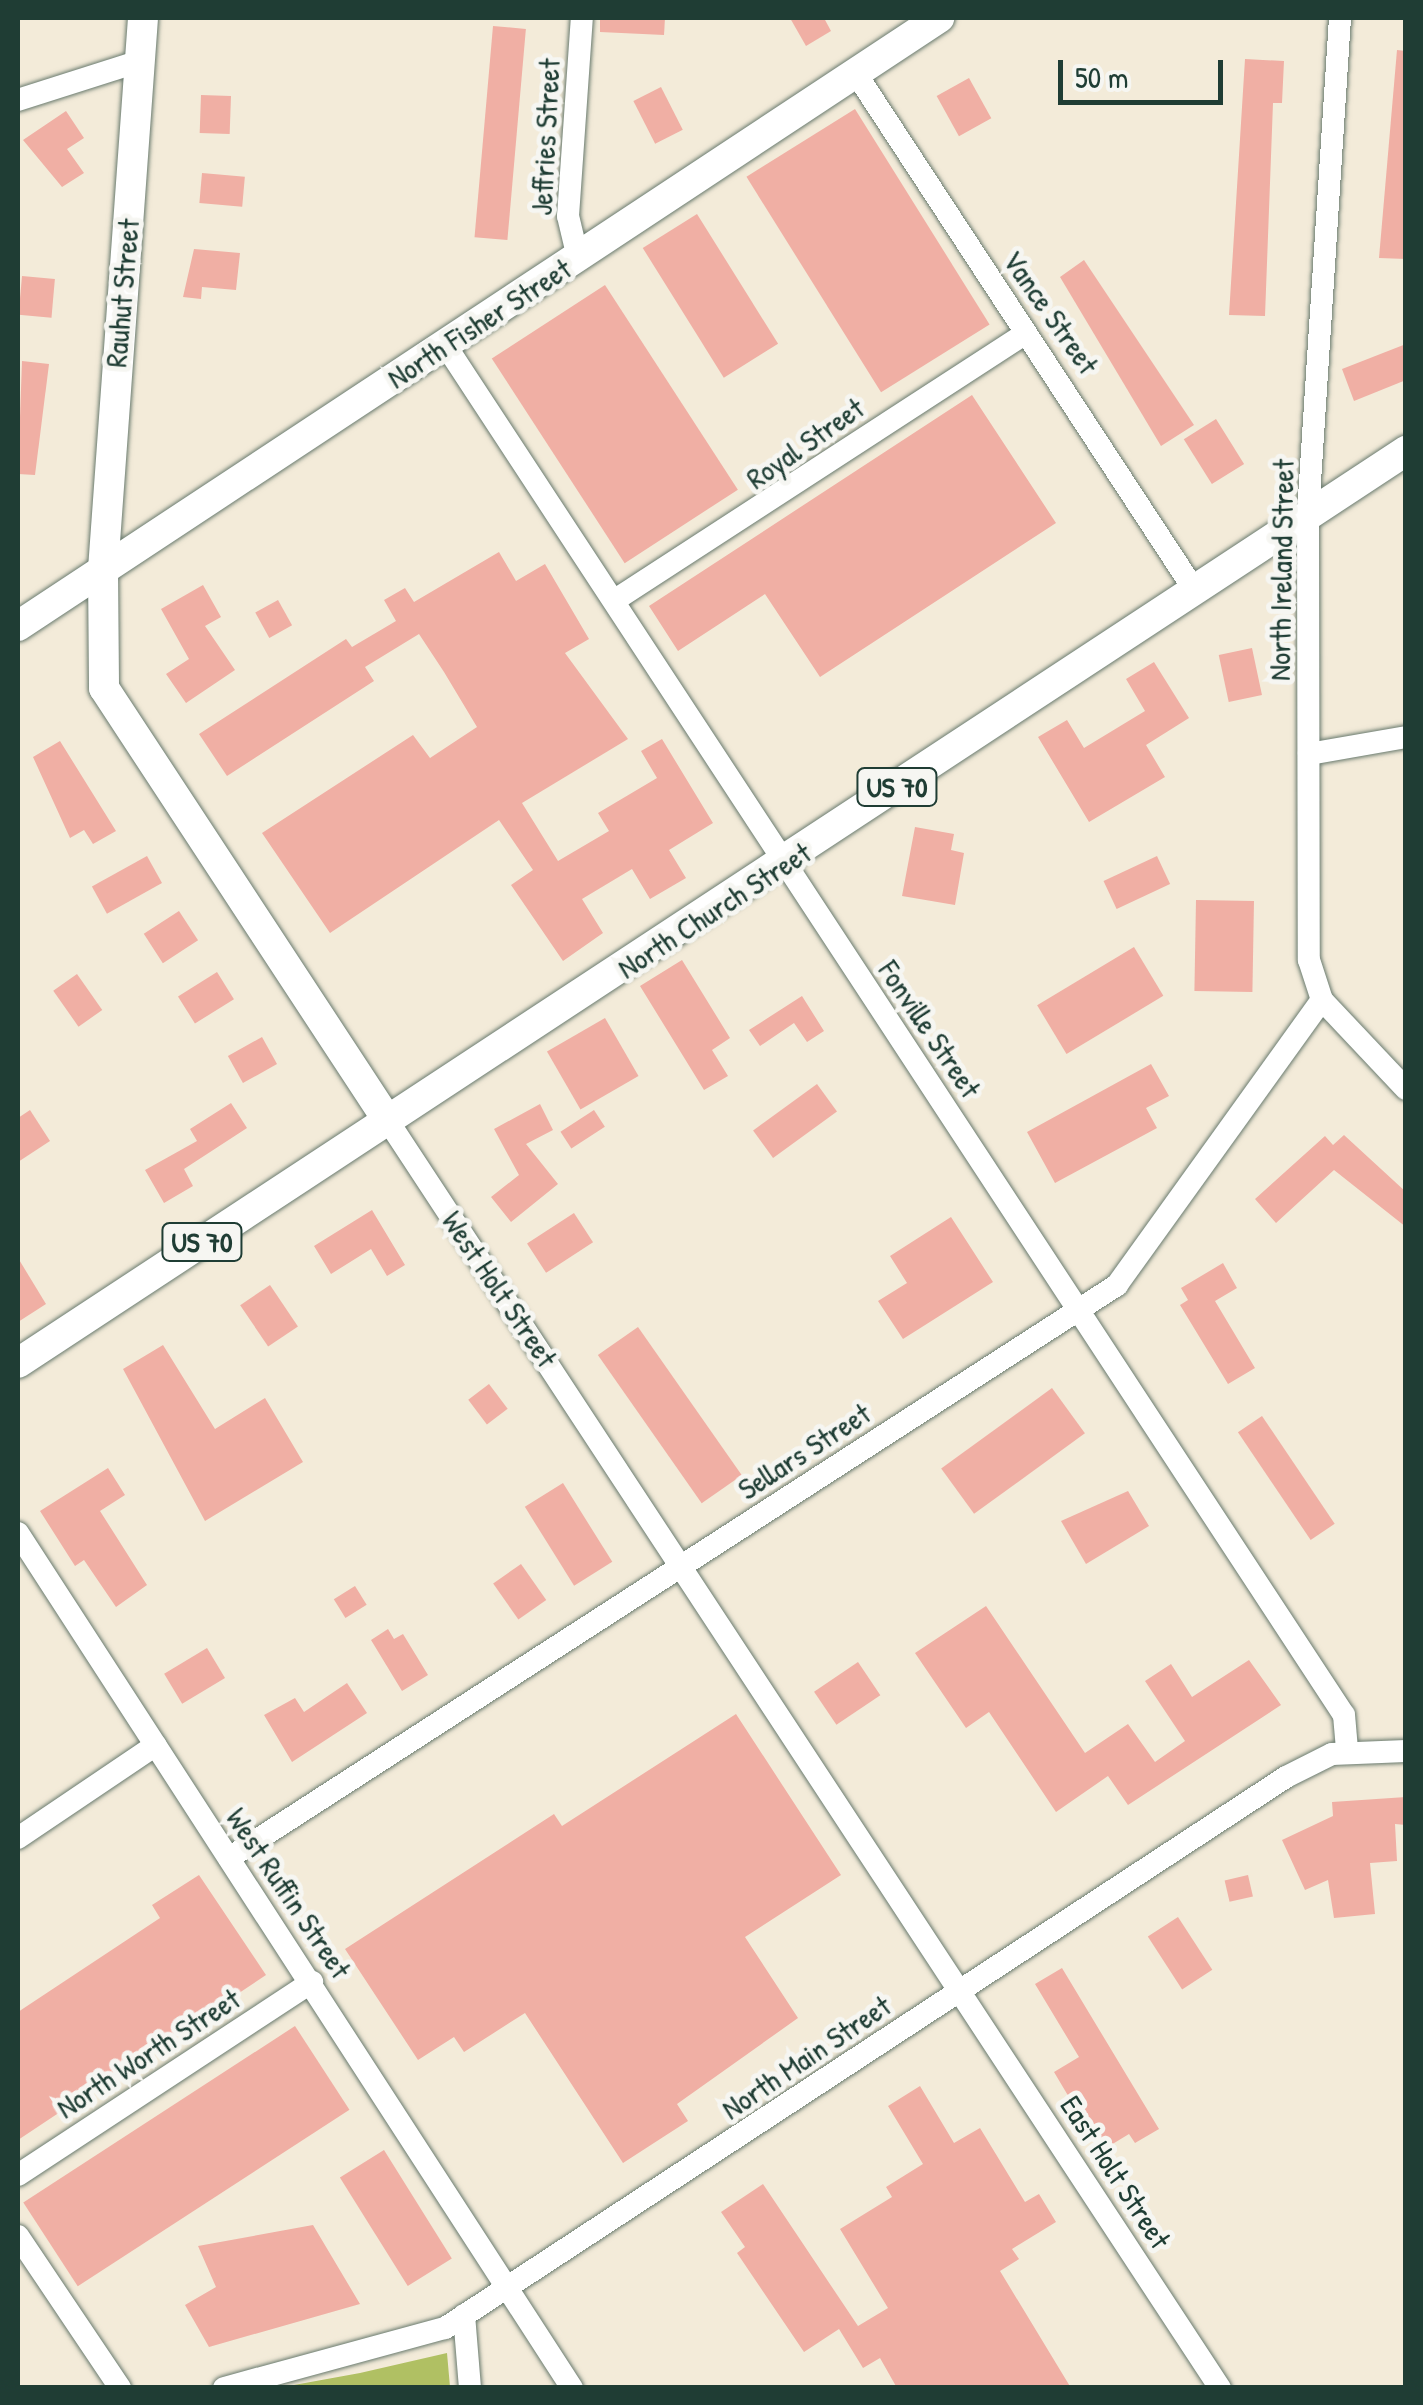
<!DOCTYPE html>
<style>
body{margin:0}
#map{position:relative;width:1423px;height:2405px;overflow:hidden;background:#f3ebd9;font-family:"Patrick Hand",sans-serif}
div>[style]{position:absolute}
[style*='--x']{left:calc(var(--x)*1px);top:calc(var(--y)*1px);width:calc(var(--w)*1px);rotate:calc(var(--a)*1deg)}
.green>*{inset:0;background:#b0c063}
.building>*{inset:0;background:#f0afa4;transform-origin:0 0}
.roads{filter:drop-shadow(0 0 2px #697a6e) drop-shadow(0 0 2px #697a6e)}
.minor>*{height:22px;margin:-11px;padding:0 11px;transform-origin:11px;border-radius:11px;background:#fff}
.major>*{height:30px;margin:-15px;padding:0 15px;transform-origin:15px;border-radius:15px;background:#fff}
span{translate:-50% -50%;white-space:nowrap;text-align:center;line-height:1.15;-webkit-text-stroke:10px #f6f6f2;paint-order:stroke}
.shield-label span{padding:2px 8px;background:#f6f6f2;border:2px solid;border-radius:8px;-webkit-text-stroke-width:0}
.shield-label{font-size:28px;color:#1f3d34;font-weight:700}
.street-label{font-size:30px;color:#1f3d34}
.frame{position:absolute;inset:0;border:20px solid #1f3d34;pointer-events:none}
.scale{position:absolute;left:1058px;top:60px;width:165px;height:45px;box-sizing:border-box;border:5px solid #1f3d34;border-top:0;padding-left:12px;font-size:30px;line-height:35px;white-space:nowrap;color:#1f3d34;-webkit-text-stroke:8px #f6f6f2;paint-order:stroke}
</style>
<div id="map">
<div class="green">
<div style="clip-path:polygon(447px 2353px,450px 2387px,283px 2387px,360px 2373px)"></div>
</div>
<div class="building">
<div style="clip-path:polygon(600px 18px,665px 18px,664px 35px,600px 32px)"></div>
<div style="clip-path:polygon(790px 18px,824px 18px,831px 31px,806px 46px)"></div>
<div style="left:493px;top:26px;width:33px;height:212px;rotate:5deg"></div>
<div style="clip-path:polygon(1397px 50px,1406px 51px,1406px 259px,1379px 258px)"></div>
<div style="clip-path:polygon(1245px 59px,1284px 61px,1282px 103px,1273px 103px,1265px 316px,1229px 315px)"></div>
<div style="left:969px;top:78px;width:46px;height:37px;rotate:61deg"></div>
<div style="left:661px;top:87px;width:48px;height:31px;rotate:63deg"></div>
<div style="left:201px;top:95px;width:30px;height:38px;rotate:2deg"></div>
<div style="left:855px;top:109px;width:254px;height:128px;rotate:58deg"></div>
<div style="clip-path:polygon(66px 111px,84px 138px,67px 149px,84px 173px,62px 187px,23px 140px)"></div>
<div style="left:202px;top:173px;width:43px;height:30px;rotate:5deg"></div>
<div style="left:697px;top:214px;width:153px;height:64px;rotate:58deg"></div>
<div style="clip-path:polygon(194px 249px,240px 253px,236px 290px,202px 287px,201px 299px,183px 297px)"></div>
<div style="clip-path:polygon(1084px 260px,1194px 425px,1161px 446px,1060px 277px)"></div>
<div style="left:22px;top:276px;width:33px;height:39px;rotate:5deg"></div>
<div style="left:605px;top:285px;width:244px;height:135px;rotate:57deg"></div>
<div style="clip-path:polygon(1406px 344px,1406px 380px,1354px 401px,1342px 369px)"></div>
<div style="clip-path:polygon(22px 361px,49px 364px,35px 475px,18px 474px)"></div>
<div style="clip-path:polygon(972px 395px,1056px 523px,820px 677px,765px 594px,678px 651px,649px 606px)"></div>
<div style="left:1216px;top:419px;width:53px;height:38px;rotate:58deg"></div>
<div style="clip-path:polygon(499px 552px,516px 581px,545px 564px,589px 639px,565px 653px,628px 739px,522px 803px,558px 861px,609px 831px,598px 813px,657px 778px,641px 751px,662px 739px,713px 823px,669px 850px,686px 878px,650px 899px,632px 869px,582px 899px,603px 933px,563px 961px,511px 885px,533px 870px,499px 820px,330px 933px,262px 833px,413px 735px,430px 758px,477px 727px,444px 672px,419px 634px,365px 667px,374px 681px,227px 776px,199px 734px,346px 639px,352px 647px,396px 621px,384px 600px,405px 588px,414px 602px)"></div>
<div style="clip-path:polygon(203px 585px,221px 617px,205px 626px,235px 670px,186px 703px,166px 674px,189px 659px,161px 609px)"></div>
<div style="left:278px;top:600px;width:29px;height:26px;rotate:61deg"></div>
<div style="left:1252px;top:648px;width:48px;height:34px;rotate:78deg"></div>
<div style="clip-path:polygon(1154px 662px,1189px 718px,1146px 745px,1165px 777px,1089px 822px,1038px 737px,1067px 720px,1084px 748px,1145px 711px,1126px 679px)"></div>
<div style="clip-path:polygon(60px 741px,116px 831px,93px 844px,84px 830px,70px 838px,33px 757px)"></div>
<div style="clip-path:polygon(915px 827px,954px 834px,951px 850px,964px 853px,955px 905px,902px 896px)"></div>
<div style="left:147px;top:856px;width:31px;height:63px;rotate:61deg"></div>
<div style="left:1157px;top:856px;width:31px;height:59px;rotate:65deg"></div>
<div style="left:1196px;top:900px;width:58px;height:91px;rotate:1deg"></div>
<div style="left:179px;top:911px;width:35px;height:42px;rotate:57deg"></div>
<div style="left:1134px;top:947px;width:57px;height:113px;rotate:59deg"></div>
<div style="clip-path:polygon(682px 960px,730px 1038px,712px 1050px,728px 1076px,704px 1090px,640px 986px)"></div>
<div style="left:217px;top:972px;width:32px;height:46px;rotate:58deg"></div>
<div style="left:77px;top:974px;width:44px;height:29px;rotate:55deg"></div>
<div style="clip-path:polygon(802px 996px,824px 1031px,807px 1042px,794px 1023px,760px 1046px,749px 1030px)"></div>
<div style="left:605px;top:1018px;width:67px;height:67px;rotate:60deg"></div>
<div style="left:262px;top:1037px;width:31px;height:39px;rotate:61deg"></div>
<div style="clip-path:polygon(1151px 1064px,1169px 1096px,1146px 1108px,1157px 1128px,1055px 1183px,1027px 1132px)"></div>
<div style="left:817px;top:1084px;width:34px;height:79px;rotate:54deg"></div>
<div style="clip-path:polygon(231px 1103px,247px 1128px,184px 1169px,193px 1186px,164px 1203px,145px 1170px,197px 1141px,190px 1129px)"></div>
<div style="clip-path:polygon(540px 1104px,553px 1130px,526px 1144px,558px 1184px,511px 1222px,491px 1197px,519px 1175px,494px 1129px)"></div>
<div style="clip-path:polygon(30px 1110px,50px 1141px,18px 1162px,18px 1118px)"></div>
<div style="left:594px;top:1110px;width:20px;height:40px;rotate:57deg"></div>
<div style="clip-path:polygon(1344px 1135px,1406px 1192px,1406px 1227px,1334px 1170px,1276px 1223px,1255px 1199px,1325px 1136px,1333px 1145px)"></div>
<div style="clip-path:polygon(372px 1210px,405px 1265px,387px 1276px,371px 1249px,331px 1274px,314px 1246px)"></div>
<div style="left:574px;top:1213px;width:35px;height:56px;rotate:57deg"></div>
<div style="clip-path:polygon(951px 1217px,993px 1282px,903px 1339px,878px 1301px,907px 1283px,890px 1256px)"></div>
<div style="clip-path:polygon(18px 1258px,46px 1304px,18px 1322px)"></div>
<div style="clip-path:polygon(1223px 1263px,1237px 1288px,1215px 1301px,1255px 1368px,1228px 1384px,1180px 1305px,1188px 1300px,1181px 1288px)"></div>
<div style="left:270px;top:1285px;width:50px;height:36px;rotate:56deg"></div>
<div style="left:638px;top:1327px;width:181px;height:49px;rotate:55deg"></div>
<div style="clip-path:polygon(163px 1345px,215px 1429px,265px 1398px,303px 1462px,205px 1521px,123px 1369px)"></div>
<div style="left:489px;top:1384px;width:31px;height:26px;rotate:53deg"></div>
<div style="left:1052px;top:1388px;width:56px;height:137px;rotate:54deg"></div>
<div style="left:1262px;top:1416px;width:130px;height:29px;rotate:56deg"></div>
<div style="clip-path:polygon(108px 1468px,125px 1495px,100px 1511px,147px 1585px,116px 1607px,84px 1560px,75px 1566px,40px 1511px)"></div>
<div style="left:563px;top:1483px;width:93px;height:45px;rotate:58deg"></div>
<div style="clip-path:polygon(1128px 1491px,1149px 1526px,1086px 1564px,1061px 1521px)"></div>
<div style="left:521px;top:1564px;width:44px;height:34px;rotate:55deg"></div>
<div style="left:355px;top:1586px;width:22px;height:25px;rotate:58deg"></div>
<div style="clip-path:polygon(986px 1606px,1085px 1753px,1128px 1724px,1155px 1762px,1185px 1741px,1145px 1681px,1171px 1664px,1192px 1697px,1249px 1660px,1281px 1705px,1128px 1805px,1108px 1776px,1056px 1812px,989px 1712px,966px 1728px,915px 1653px)"></div>
<div style="clip-path:polygon(388px 1629px,394px 1639px,403px 1634px,428px 1675px,402px 1691px,371px 1640px)"></div>
<div style="left:207px;top:1648px;width:35px;height:50px;rotate:59deg"></div>
<div style="left:858px;top:1662px;width:40px;height:53px;rotate:56deg"></div>
<div style="clip-path:polygon(347px 1683px,367px 1713px,292px 1762px,264px 1715px,295px 1698px,304px 1712px)"></div>
<div style="clip-path:polygon(736px 1714px,841px 1875px,745px 1937px,798px 2018px,677px 2104px,688px 2121px,623px 2163px,525px 2013px,464px 2052px,454px 2037px,418px 2060px,345px 1949px,554px 1814px,562px 1826px)"></div>
<div style="clip-path:polygon(1406px 1797px,1406px 1825px,1395px 1824px,1397px 1861px,1370px 1863px,1375px 1914px,1334px 1918px,1328px 1880px,1305px 1890px,1282px 1840px,1333px 1816px,1332px 1802px)"></div>
<div style="clip-path:polygon(199px 1875px,266px 1975px,18px 2140px,18px 2012px,160px 1918px,152px 1905px)"></div>
<div style="left:1248px;top:1875px;width:22px;height:24px;rotate:77deg"></div>
<div style="left:1178px;top:1917px;width:63px;height:36px;rotate:57deg"></div>
<div style="clip-path:polygon(1062px 1968px,1159px 2129px,1135px 2143px,1129px 2134px,1101px 2151px,1054px 2072px,1079px 2057px,1035px 1984px)"></div>
<div style="left:295px;top:2026px;width:100px;height:324px;rotate:57deg"></div>
<div style="clip-path:polygon(920px 2086px,954px 2143px,980px 2128px,1025px 2202px,1039px 2194px,1056px 2222px,1012px 2249px,1019px 2259px,1000px 2271px,1071px 2388px,897px 2388px,880px 2358px,863px 2368px,839px 2329px,804px 2352px,737px 2253px,745px 2247px,721px 2212px,763px 2184px,858px 2326px,888px 2308px,840px 2229px,892px 2197px,886px 2187px,923px 2164px,888px 2106px)"></div>
<div style="left:384px;top:2150px;width:128px;height:52px;rotate:58deg"></div>
<div style="clip-path:polygon(313px 2225px,360px 2304px,209px 2347px,185px 2305px,216px 2287px,198px 2246px)"></div>
</div>
<div class="roads">
<div class="minor">
<div style="--x:1340;--y:18;--w:499;--a:93.7"></div>
<div style="--x:1308;--y:516;--w:444;--a:89.9"></div>
<div style="--x:1309;--y:960;--w:42;--a:72"></div>
<div style="--x:1322;--y:1000;--w:122;--a:46.7"></div>
<div style="--x:855;--y:72;--w:617;--a:56.77"></div>
<div style="--x:18;--y:100;--w:128;--a:-17.7"></div>
<div style="--x:578;--y:258;--w:43;--a:-103.4"></div>
<div style="--x:568;--y:216;--w:198;--a:-86"></div>
<div style="--x:446;--y:346;--w:1637;--a:56.74"></div>
<div style="--x:1344;--y:1715;--w:36;--a:85"></div>
<div style="--x:615;--y:600;--w:490;--a:-33"></div>
<div style="--x:1309;--y:754;--w:98;--a:-9.9"></div>
<div style="--x:388;--y:1121;--w:1516;--a:56.71"></div>
<div style="--x:18;--y:1533;--w:1019;--a:57.06"></div>
<div style="--x:18;--y:1838;--w:166;--a:-34"></div>
<div style="--x:229;--y:1858;--w:1057;--a:-32.83"></div>
<div style="--x:1117;--y:1285;--w:351;--a:-54.3"></div>
<div style="--x:18;--y:2175;--w:352;--a:-33.3"></div>
<div style="--x:18;--y:2236;--w:183;--a:56.1"></div>
<div style="--x:464;--y:2315;--w:73;--a:85.3"></div>
<div style="--x:224;--y:2388;--w:229;--a:-15.2"></div>
<div style="--x:445;--y:2328;--w:1005;--a:-33.23"></div>
<div style="--x:1286;--y:1777;--w:51;--a:-26.6"></div>
<div style="--x:1332;--y:1754;--w:74;--a:-2.3"></div>
</div>
<div class="major">
<div style="--x:143;--y:18;--w:552;--a:94.15"></div>
<div style="--x:103;--y:569;--w:119;--a:89.5"></div>
<div style="--x:104;--y:688;--w:518;--a:56.74"></div>
<div style="--x:18;--y:626;--w:1104;--a:-33.43"></div>
<div style="--x:18;--y:1363;--w:1661;--a:-33.31"></div>
</div>
</div>
<div class="shield-label">
<span style="left:897px;top:787px">US 70</span>
<span style="left:202px;top:1242px">US 70</span>
</div>
<div class="street-label">
<span style="left:545px;top:137px;rotate:-87deg">Jeffries Street</span>
<span style="left:122px;top:293px;rotate:-85deg">Rauhut Street</span>
<span style="left:1051px;top:312px;rotate:55deg">Vance Street</span>
<span style="left:479px;top:323px;rotate:-33deg">North Fisher Street</span>
<span style="left:805px;top:443px;rotate:-35deg">Royal Street</span>
<span style="left:1281px;top:570px;rotate:-89deg">North Ireland Street</span>
<span style="left:714px;top:910px;rotate:-33deg">North Church Street</span>
<span style="left:930px;top:1029px;rotate:56deg">Fonville Street</span>
<span style="left:500px;top:1289px;rotate:56deg">West Holt Street</span>
<span style="left:804px;top:1451px;rotate:-33deg">Sellars Street</span>
<span style="left:289px;top:1893px;rotate:56deg">West Ruffin Street</span>
<span style="left:148px;top:2053px;rotate:-33deg">North Worth Street</span>
<span style="left:806px;top:2057px;rotate:-34deg">North Main Street</span>
<span style="left:1116px;top:2172px;rotate:57deg">East Holt Street</span>
</div>
<div class="frame"></div>
<div class="scale">50 m</div>
</div>
